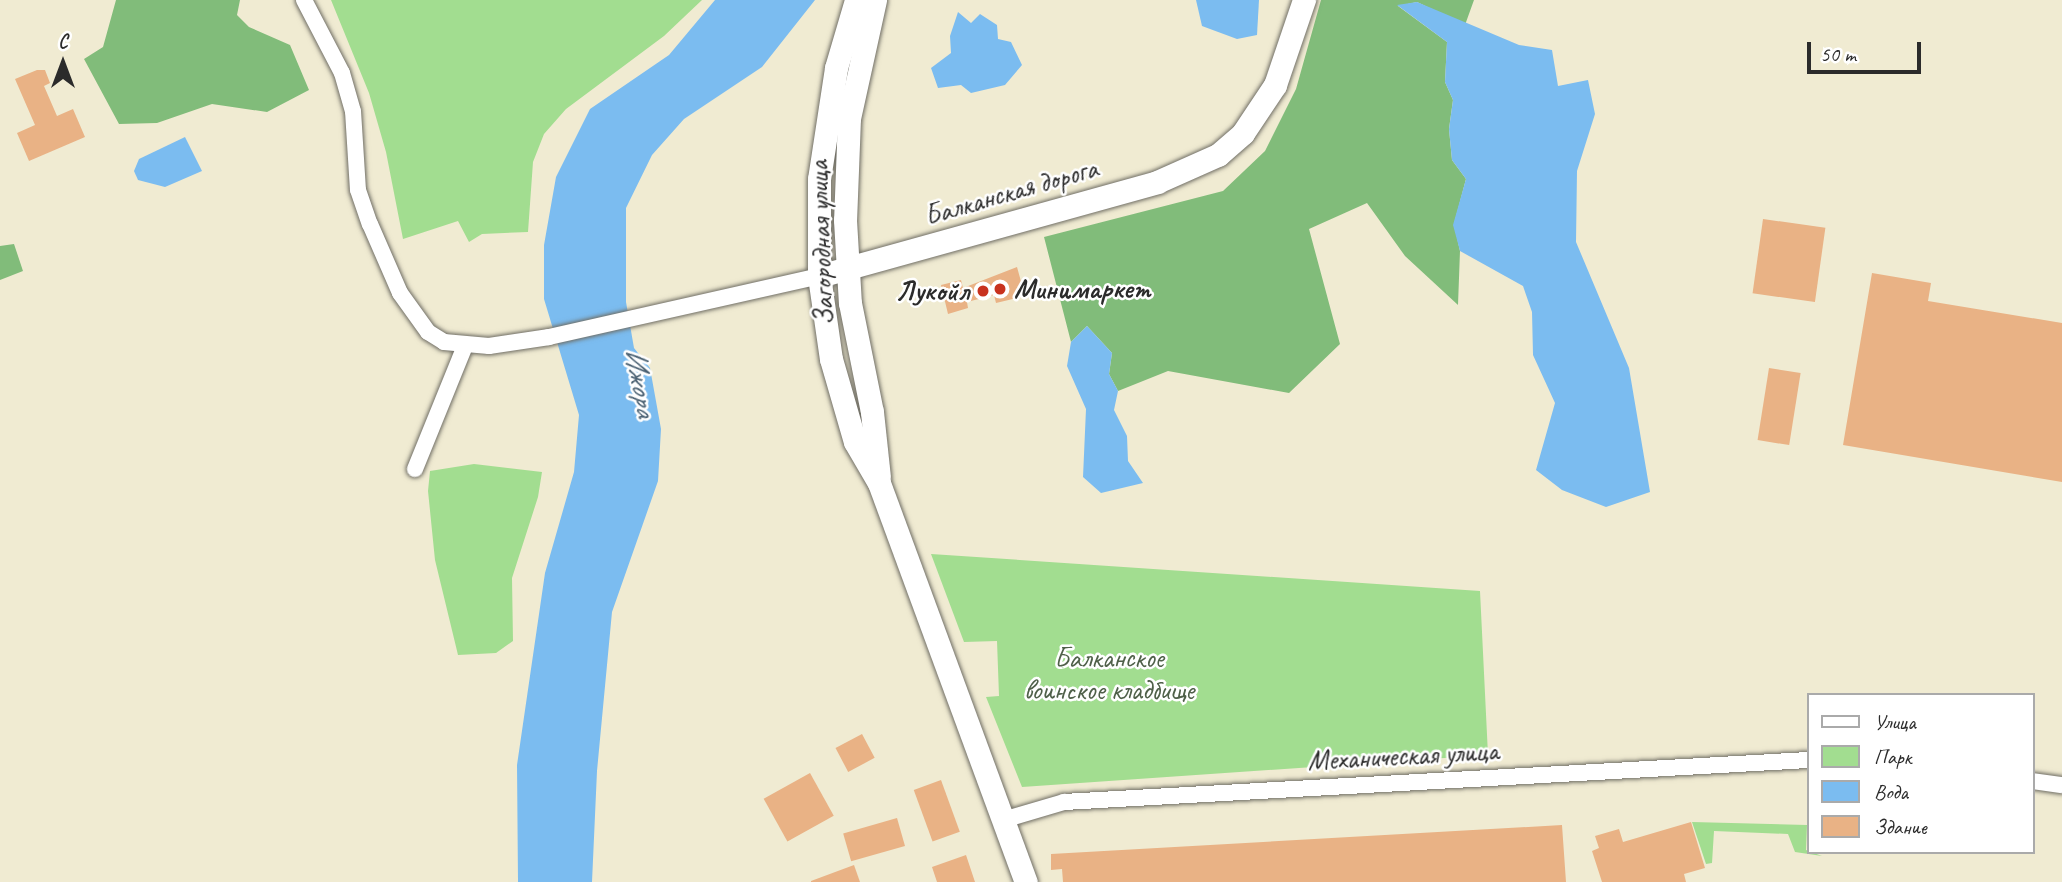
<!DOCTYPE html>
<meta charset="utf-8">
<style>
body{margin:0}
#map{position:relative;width:2062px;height:882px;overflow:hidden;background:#f0ebd2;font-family:Caveat,sans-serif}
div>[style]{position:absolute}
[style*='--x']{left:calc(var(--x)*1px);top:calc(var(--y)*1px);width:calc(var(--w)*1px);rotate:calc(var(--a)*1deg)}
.green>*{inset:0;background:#a2dd90}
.forest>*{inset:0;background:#81bc7a}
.water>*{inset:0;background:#7bbcf0}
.building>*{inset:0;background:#e9b285;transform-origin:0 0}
.roads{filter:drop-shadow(0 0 2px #706e65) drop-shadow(0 0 2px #706e65)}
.street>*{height:16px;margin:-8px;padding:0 8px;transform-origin:8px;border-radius:8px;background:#fff}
.secondary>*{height:23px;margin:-11.5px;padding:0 11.5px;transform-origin:11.5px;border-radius:11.5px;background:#fff}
.dots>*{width:19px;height:19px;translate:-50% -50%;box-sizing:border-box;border:4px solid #fff;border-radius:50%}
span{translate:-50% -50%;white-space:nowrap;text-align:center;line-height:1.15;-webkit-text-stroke:5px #fff;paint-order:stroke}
.street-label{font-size:28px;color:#2b2b2b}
.poi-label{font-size:28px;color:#2b2b2b;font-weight:700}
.left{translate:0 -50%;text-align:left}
.right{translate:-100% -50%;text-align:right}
.park-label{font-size:28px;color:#4f6049}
.water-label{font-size:30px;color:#475e70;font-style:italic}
.legend{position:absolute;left:1807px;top:693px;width:228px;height:161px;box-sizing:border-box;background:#fff;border:2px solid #aaa;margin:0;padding:9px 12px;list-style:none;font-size:21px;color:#2b2b2b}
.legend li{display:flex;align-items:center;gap:14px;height:35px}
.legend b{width:35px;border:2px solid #aaa}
.north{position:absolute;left:28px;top:28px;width:70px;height:70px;-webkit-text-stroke:5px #fff;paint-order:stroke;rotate:0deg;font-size:19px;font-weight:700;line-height:28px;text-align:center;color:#2b2b2b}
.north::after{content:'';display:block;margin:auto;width:24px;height:32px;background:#2b2b2b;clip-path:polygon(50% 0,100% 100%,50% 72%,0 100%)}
.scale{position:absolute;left:1807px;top:42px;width:114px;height:32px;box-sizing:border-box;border:4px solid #2b2b2b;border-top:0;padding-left:9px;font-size:21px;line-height:24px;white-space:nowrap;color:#2b2b2b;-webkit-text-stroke:5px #fff;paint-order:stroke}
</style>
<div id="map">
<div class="green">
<div style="clip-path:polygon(331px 0,702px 0,664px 36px,566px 109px,544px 134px,533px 162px,528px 232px,482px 234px,469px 242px,458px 221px,403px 239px,386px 152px,369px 93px)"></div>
<div style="clip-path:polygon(474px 464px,542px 472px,538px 497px,512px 578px,513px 641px,496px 653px,458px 655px,435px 560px,428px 491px,430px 471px)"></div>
<div style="clip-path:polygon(931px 554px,1480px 591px,1488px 755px,1022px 787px,986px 697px,999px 696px,997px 641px,964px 642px)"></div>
<div style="clip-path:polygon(1692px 822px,1807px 825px,1806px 850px,1822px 856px,1795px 852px,1788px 834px,1714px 831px,1712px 863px,1706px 864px)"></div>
</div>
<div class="forest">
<div style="clip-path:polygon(116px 0,240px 0,237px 15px,249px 27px,290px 45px,309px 90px,267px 112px,212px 104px,157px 123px,119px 124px,84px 59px,103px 47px)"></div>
<div style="clip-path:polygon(1321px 0,1474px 0,1465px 25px,1417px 2px,1398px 6px,1447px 42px,1445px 82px,1453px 100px,1449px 129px,1452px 160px,1466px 179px,1454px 224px,1460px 251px,1458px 305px,1405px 256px,1367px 203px,1309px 229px,1340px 344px,1289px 393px,1168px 371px,1118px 391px,1109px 374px,1112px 353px,1087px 326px,1071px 342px,1044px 237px,1223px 191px,1265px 151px,1296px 89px)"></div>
<div style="clip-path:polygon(14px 244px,23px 271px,0 280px,0 246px)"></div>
</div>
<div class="water">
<div style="clip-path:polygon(715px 0,815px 0,762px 67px,684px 119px,652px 155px,626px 208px,626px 302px,634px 348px,650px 368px,661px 429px,658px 481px,612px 612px,597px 771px,592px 882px,518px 882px,517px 765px,545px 573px,574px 472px,579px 415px,544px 299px,544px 245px,556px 177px,590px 109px,669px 55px)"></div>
<div style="clip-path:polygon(1196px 0,1259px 0,1257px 35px,1237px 39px,1202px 26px)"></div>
<div style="clip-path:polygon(1417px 2px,1519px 45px,1552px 50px,1558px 86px,1588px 80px,1595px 114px,1577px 171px,1576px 242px,1629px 368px,1650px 492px,1606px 507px,1562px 490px,1536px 470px,1555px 403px,1533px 355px,1532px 312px,1523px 286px,1460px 251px,1453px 225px,1466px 179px,1452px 160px,1449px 129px,1453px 100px,1445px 82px,1447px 42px,1397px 5px)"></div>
<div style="clip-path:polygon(958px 12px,971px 23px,980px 14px,997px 25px,998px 39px,1011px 42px,1022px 65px,1005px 85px,971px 93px,961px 85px,938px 88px,931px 68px,951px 53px,950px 36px)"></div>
<div style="clip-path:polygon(185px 137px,202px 171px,165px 187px,138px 180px,134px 171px,139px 159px)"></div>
<div style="clip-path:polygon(1087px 326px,1112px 353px,1109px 374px,1118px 391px,1114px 410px,1127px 436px,1128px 461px,1143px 483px,1101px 493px,1083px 477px,1086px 409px,1067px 366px,1071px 342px)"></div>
</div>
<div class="building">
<div style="clip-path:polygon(37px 70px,45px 70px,50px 83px,44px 86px,57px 116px,73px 109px,85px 137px,29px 161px,17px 133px,35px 125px,15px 79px)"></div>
<div style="left:1763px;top:219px;width:63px;height:75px;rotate:8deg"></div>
<div style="clip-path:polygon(1017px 267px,1025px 296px,996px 303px,994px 295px,967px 302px,968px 308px,948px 314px,941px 285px,961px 280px,963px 288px)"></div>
<div style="clip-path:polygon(1872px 273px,1931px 283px,1928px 301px,2062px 323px,2062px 482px,1843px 445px)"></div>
<div style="left:1769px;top:368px;width:32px;height:73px;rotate:9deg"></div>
<div style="left:862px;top:734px;width:27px;height:30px;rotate:62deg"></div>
<div style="left:810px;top:773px;width:49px;height:53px;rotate:61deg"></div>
<div style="left:941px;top:780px;width:55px;height:29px;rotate:70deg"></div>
<div style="left:897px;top:818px;width:29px;height:56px;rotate:74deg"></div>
<div style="clip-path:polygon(1691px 822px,1705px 868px,1684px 874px,1686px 882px,1602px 882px,1592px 851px,1599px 848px,1595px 836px,1619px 829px,1623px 842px)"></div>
<div style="clip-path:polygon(1562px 825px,1566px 882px,1063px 882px,1062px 869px,1051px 870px,1051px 854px)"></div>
<div style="clip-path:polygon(966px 855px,975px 882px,937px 882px,932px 867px)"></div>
<div style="clip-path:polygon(854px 865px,860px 882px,811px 882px,811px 881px)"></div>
</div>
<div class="roads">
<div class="street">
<div style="--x:304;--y:0;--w:82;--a:62.5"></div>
<div style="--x:342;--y:73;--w:40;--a:74"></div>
<div style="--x:353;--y:111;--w:79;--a:86.4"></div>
<div style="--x:358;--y:190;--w:36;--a:71"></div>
<div style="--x:370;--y:224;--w:75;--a:66.5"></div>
<div style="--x:400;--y:293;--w:48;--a:54.3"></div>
<div style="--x:428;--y:332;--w:19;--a:32"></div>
<div style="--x:444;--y:342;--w:45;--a:5.1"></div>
<div style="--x:489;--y:346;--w:61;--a:-8.5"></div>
<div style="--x:549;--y:337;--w:277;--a:-12.7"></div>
<div style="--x:415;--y:469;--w:133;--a:-67.9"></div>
<div style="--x:2032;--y:781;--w:30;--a:8"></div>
<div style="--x:1003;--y:820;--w:64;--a:-16.4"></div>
<div style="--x:1064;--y:802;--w:745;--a:-3.23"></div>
</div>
<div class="secondary">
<div style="--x:856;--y:0;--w:71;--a:106.4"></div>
<div style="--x:836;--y:68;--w:112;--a:98.7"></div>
<div style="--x:819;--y:179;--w:97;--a:90"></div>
<div style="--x:819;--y:276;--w:84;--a:81.8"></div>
<div style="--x:831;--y:359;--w:86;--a:73.9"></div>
<div style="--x:855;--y:442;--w:48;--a:59.7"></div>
<div style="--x:879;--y:483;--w:425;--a:69.8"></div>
<div style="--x:875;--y:0;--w:121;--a:102.4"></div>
<div style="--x:849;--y:118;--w:102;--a:92.2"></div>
<div style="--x:845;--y:220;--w:83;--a:86.6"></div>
<div style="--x:850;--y:303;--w:111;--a:78.6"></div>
<div style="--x:872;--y:412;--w:65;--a:83.9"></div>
<div style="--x:819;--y:276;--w:351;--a:-15.5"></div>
<div style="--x:1157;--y:182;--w:67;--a:-23.9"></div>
<div style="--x:1218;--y:155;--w:33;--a:-41"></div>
<div style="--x:1243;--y:133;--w:58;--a:-56.3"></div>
<div style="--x:1275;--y:85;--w:90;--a:-71.2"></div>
</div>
</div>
<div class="dots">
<div style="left:1000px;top:289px;background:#c8321e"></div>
<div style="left:983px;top:291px;background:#c8321e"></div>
</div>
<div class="street-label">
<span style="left:1011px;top:192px;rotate:-16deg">Балканская дорога</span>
<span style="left:821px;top:243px;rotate:-92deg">Загородная улица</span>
<span style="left:1403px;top:756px;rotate:-3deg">Механическая улица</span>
</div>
<div class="poi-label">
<span class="left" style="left:1014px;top:289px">Минимаркет</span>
<span class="right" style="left:969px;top:291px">Лукойл</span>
</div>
<div class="park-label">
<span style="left:1109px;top:674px">Балканское<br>воинское кладбище</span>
</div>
<div class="water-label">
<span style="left:641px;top:382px;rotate:80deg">Ижора</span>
</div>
<ul class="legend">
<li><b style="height:9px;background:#fff"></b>Улица</li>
<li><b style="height:19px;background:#a2dd90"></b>Парк</li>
<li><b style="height:19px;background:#7bbcf0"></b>Вода</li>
<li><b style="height:19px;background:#e9b285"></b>Здание</li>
</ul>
<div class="north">С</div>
<div class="scale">50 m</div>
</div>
